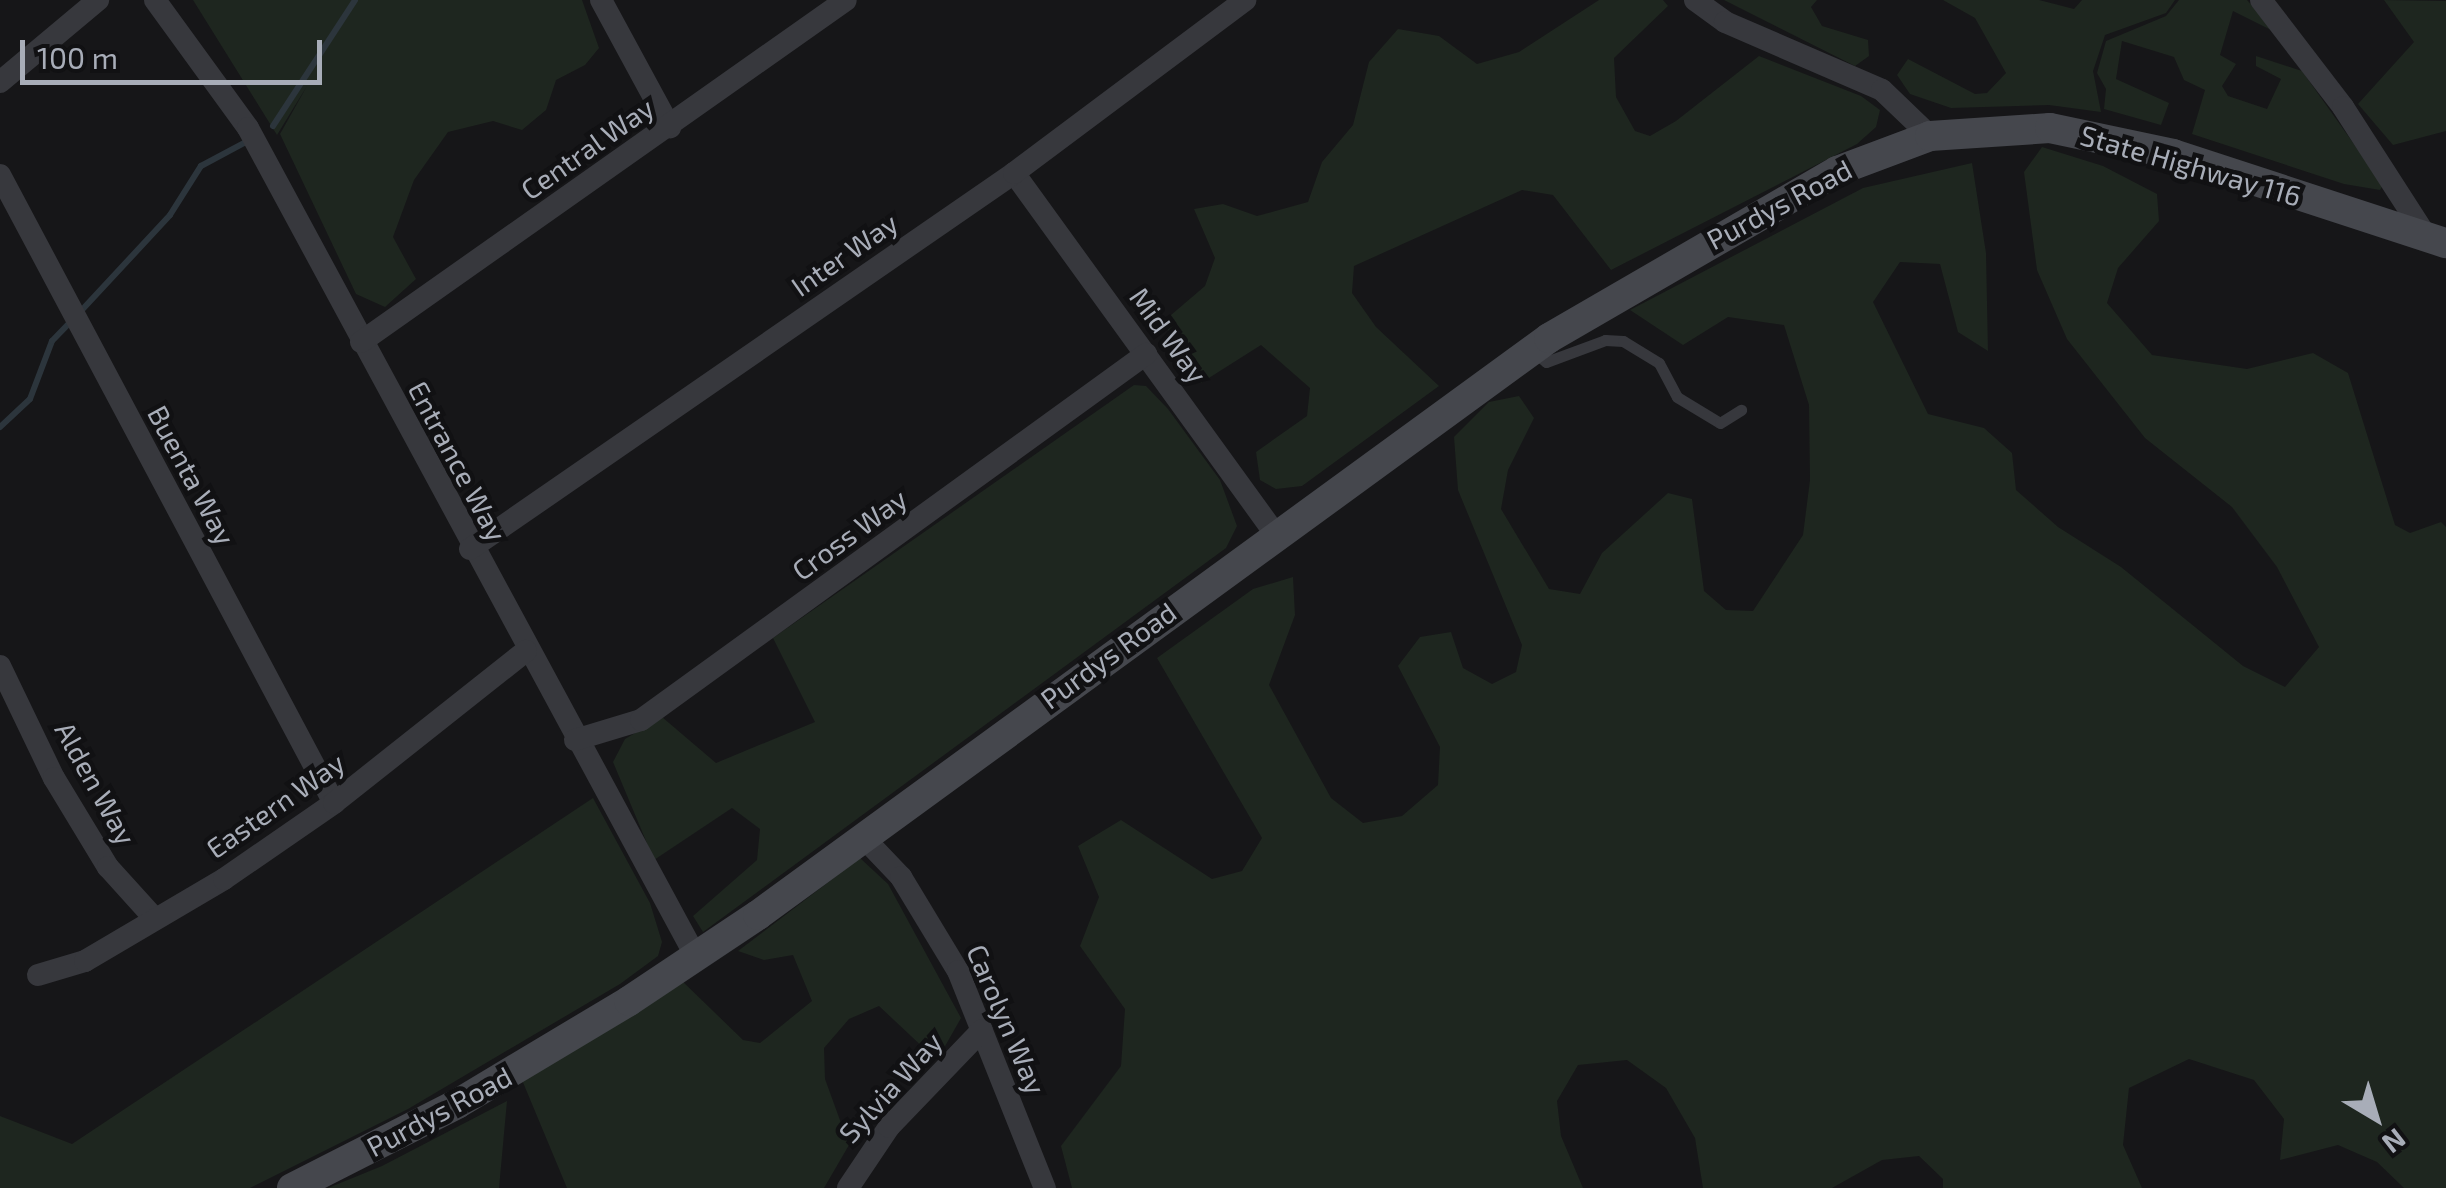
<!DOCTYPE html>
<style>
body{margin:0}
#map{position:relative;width:2446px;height:1188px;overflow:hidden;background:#161618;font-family:"Exo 2",sans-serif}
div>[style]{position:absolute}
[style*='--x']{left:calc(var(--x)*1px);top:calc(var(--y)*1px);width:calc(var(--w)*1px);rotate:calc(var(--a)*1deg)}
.green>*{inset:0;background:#1e261f}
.stream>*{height:6px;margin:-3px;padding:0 3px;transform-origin:3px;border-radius:3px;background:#2c353c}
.service>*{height:11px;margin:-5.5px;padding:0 5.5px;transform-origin:5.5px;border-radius:5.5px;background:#37383d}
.minor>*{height:22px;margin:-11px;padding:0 11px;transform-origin:11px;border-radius:11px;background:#37383d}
.secondary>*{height:30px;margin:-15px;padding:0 15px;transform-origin:15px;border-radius:15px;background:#45474d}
span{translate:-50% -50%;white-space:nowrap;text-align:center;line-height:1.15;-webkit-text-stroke:9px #111113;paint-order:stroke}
.street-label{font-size:28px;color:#a8adb8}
.north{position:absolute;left:2326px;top:1068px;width:100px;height:100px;-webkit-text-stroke:8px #111113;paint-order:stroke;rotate:142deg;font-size:28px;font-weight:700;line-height:40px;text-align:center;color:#a8adb8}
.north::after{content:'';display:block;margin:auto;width:35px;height:45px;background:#a8adb8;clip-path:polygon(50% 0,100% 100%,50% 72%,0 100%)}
.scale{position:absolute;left:20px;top:40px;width:302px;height:45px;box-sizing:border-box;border:5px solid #a8adb8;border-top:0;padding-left:12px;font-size:30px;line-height:35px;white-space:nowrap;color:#a8adb8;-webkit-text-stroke:8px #111113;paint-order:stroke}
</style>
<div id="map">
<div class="green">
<div style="clip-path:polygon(193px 0,582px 0,599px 48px,585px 65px,556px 80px,546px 110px,522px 130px,493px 121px,448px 132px,414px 180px,393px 237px,416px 279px,385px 307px,356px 294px,280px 134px,307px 86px,277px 135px)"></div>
<div style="clip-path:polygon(1599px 0,1663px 0,1668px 6px,1614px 58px,1616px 97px,1635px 131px,1650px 136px,1676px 121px,1759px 56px,1861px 96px,1880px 110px,1876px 127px,1857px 144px,1611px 270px,1553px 195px,1522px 190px,1354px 266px,1352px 293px,1376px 327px,1439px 386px,1302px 486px,1276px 489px,1260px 480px,1256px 452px,1307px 416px,1310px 388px,1261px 345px,1201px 383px,1179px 354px,1164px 321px,1205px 286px,1215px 258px,1194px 209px,1223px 204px,1257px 216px,1308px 202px,1322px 162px,1353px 125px,1369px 62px,1398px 29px,1439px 36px,1477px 64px,1519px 52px)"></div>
<div style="clip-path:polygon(1724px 0,1817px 0,1811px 7px,1822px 26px,1868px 40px,1869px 56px,1855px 66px)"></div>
<div style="clip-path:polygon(1943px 0,2039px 0,2074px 9px,2082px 0,2175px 0,2166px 13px,2105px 35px,2093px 71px,2101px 112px,2049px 105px,1951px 108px,1910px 94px,1897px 75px,1908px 59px,1975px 94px,1987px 93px,2006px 73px,1975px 18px)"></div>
<div style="clip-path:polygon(2179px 0,2247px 0,2275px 32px,2233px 11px,2220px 55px,2236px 64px,2222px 86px,2228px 96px,2267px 109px,2281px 79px,2256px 66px,2256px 56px,2302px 71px,2383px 185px,2380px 190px,2344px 184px,2192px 134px,2205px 90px,2184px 80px,2174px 57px,2122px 41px,2116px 79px,2169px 103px,2161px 125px,2104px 109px,2106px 89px,2097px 73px,2106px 41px,2166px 16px)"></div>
<div style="clip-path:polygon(2384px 0,2446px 1px,2446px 131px,2393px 145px,2358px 104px,2414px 42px)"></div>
<div style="clip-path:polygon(2042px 147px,2103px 166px,2157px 194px,2159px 221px,2118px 268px,2107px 303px,2152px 355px,2247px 369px,2313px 353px,2348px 373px,2395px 525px,2410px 533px,2441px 522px,2446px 527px,2446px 1188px,2404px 1188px,2377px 1162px,2338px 1145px,2280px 1160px,2284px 1119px,2254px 1080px,2189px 1059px,2129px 1088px,2123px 1145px,2142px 1188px,1943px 1188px,1943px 1179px,1919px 1156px,1882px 1160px,1832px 1188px,1703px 1188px,1695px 1138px,1666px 1088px,1627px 1060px,1578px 1065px,1557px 1101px,1561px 1136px,1583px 1188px,1072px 1188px,1061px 1146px,1121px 1066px,1125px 1009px,1080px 946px,1099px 897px,1078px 846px,1121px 820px,1212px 879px,1242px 871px,1262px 838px,1157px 658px,1253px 589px,1293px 577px,1295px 615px,1269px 685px,1331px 798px,1363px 823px,1402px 816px,1438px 785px,1440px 747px,1398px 666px,1420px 637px,1451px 632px,1463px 668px,1492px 684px,1516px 672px,1522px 645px,1458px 490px,1454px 437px,1489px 402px,1519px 396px,1534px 418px,1508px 470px,1501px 509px,1549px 589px,1580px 594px,1602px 553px,1668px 493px,1692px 499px,1704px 591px,1726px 610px,1753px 611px,1803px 535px,1810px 480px,1809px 405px,1784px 325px,1728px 317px,1683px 345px,1630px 310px,1863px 188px,1972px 163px,1986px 253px,1988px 351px,1958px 332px,1940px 264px,1900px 262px,1873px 302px,1928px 414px,1984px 428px,2012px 453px,2016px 490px,2058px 527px,2121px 567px,2243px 666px,2285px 687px,2319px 647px,2277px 567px,2232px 507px,2145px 438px,2067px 339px,2037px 270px,2024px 172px)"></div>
<div style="clip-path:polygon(1134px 385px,1146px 386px,1168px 409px,1220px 480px,1237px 526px,1226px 548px,703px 932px,693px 916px,757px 860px,760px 829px,732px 808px,654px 860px,613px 762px,625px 739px,662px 717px,716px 763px,815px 722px,773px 638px)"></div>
<div style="clip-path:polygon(593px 798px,650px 903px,662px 942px,658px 956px,620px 984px,408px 1109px,250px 1188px,0 1188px,0 1116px,72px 1144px)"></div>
<div style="clip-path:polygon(860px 858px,888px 884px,961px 1018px,944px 1048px,928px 1052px,879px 1006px,849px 1019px,824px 1048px,825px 1079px,849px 1145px,824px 1188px,567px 1188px,522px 1080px,679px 978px,743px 1040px,760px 1043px,812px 1001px,793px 955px,764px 960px,738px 951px)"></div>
<div style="clip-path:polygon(507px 1101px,499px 1188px,328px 1188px,382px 1166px)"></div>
</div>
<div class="stream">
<div style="--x:273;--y:126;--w:150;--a:-56.9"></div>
<div style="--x:80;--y:312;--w:132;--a:-47.1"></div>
<div style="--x:170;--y:215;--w:58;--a:-57.7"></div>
<div style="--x:201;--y:166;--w:49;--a:-28.1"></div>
<div style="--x:0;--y:427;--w:41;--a:-43"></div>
<div style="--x:30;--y:399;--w:62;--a:-69.2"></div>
<div style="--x:52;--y:341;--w:28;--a:-46"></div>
</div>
<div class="service">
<div style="--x:1535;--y:353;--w:14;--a:39"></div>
<div style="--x:1546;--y:362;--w:63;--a:-20.4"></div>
<div style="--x:1605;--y:340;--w:18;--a:3"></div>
<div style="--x:1623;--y:341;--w:42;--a:31.4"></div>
<div style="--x:1659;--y:363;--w:38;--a:62"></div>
<div style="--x:1677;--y:397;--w:50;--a:31.2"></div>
<div style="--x:1720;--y:423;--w:25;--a:-32"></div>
</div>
<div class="minor">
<div style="--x:155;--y:0;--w:158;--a:54"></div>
<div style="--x:248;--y:128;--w:942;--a:61.61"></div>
<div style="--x:601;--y:0;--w:145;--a:61.5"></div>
<div style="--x:1695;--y:0;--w:37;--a:36"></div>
<div style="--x:1725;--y:22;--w:171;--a:23.4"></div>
<div style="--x:1882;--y:90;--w:66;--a:43.8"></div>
<div style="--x:2261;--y:0;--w:135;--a:52.5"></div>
<div style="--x:2343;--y:107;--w:153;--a:57.2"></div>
<div style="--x:0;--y:82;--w:128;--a:-39.9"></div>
<div style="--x:1014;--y:173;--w:445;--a:54.1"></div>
<div style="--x:0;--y:175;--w:711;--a:61.99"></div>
<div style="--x:361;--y:342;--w:593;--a:-35.19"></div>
<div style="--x:470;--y:549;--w:661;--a:-34.65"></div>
<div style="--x:1014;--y:173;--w:289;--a:-36.8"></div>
<div style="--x:0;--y:666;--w:124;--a:64.3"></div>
<div style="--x:54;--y:778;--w:104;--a:58.8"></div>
<div style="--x:108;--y:867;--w:70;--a:47.9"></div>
<div style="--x:575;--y:740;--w:69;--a:-16.9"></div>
<div style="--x:641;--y:720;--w:624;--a:-35.93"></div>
<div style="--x:862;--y:836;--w:57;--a:46.4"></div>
<div style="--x:901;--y:877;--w:110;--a:58.8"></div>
<div style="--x:958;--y:971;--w:234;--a:68.2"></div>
<div style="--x:38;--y:975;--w:49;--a:-16.6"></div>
<div style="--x:85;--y:961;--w:161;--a:-30.5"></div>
<div style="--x:224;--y:879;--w:134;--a:-34.6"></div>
<div style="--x:334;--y:803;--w:245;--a:-38.4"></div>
<div style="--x:848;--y:1188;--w:73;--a:-56.1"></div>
<div style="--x:889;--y:1127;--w:134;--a:-46.2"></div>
</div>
<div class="secondary">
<div style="--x:292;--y:1188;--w:185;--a:-27"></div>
<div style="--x:457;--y:1104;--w:200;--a:-30.9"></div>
<div style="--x:629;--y:1001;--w:155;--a:-33.7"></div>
<div style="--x:758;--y:915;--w:979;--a:-36.11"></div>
<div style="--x:1549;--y:338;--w:333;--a:-30.1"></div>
<div style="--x:1837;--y:171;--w:99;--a:-20.6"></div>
<div style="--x:1930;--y:136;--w:120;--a:-3.8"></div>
<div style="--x:2050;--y:128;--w:126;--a:11.9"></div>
<div style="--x:2173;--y:154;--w:287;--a:18.1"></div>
</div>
<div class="street-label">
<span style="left:587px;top:148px;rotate:-35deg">Central Way</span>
<span style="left:2191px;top:165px;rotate:16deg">State Highway 116</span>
<span style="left:1779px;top:204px;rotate:-28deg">Purdys Road</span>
<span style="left:844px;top:254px;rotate:-35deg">Inter Way</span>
<span style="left:1169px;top:335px;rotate:54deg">Mid Way</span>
<span style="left:458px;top:461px;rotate:62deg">Entrance Way</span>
<span style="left:192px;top:475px;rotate:62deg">Buenta Way</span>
<span style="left:849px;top:534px;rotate:-36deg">Cross Way</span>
<span style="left:1108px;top:655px;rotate:-36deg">Purdys Road</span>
<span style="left:96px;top:783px;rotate:61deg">Alden Way</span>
<span style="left:275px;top:805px;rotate:-35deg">Eastern Way</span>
<span style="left:1007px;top:1019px;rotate:67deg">Carolyn Way</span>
<span style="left:890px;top:1087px;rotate:-48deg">Sylvia Way</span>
<span style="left:439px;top:1111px;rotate:-28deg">Purdys Road</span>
</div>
<div class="north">N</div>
<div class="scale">100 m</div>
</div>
